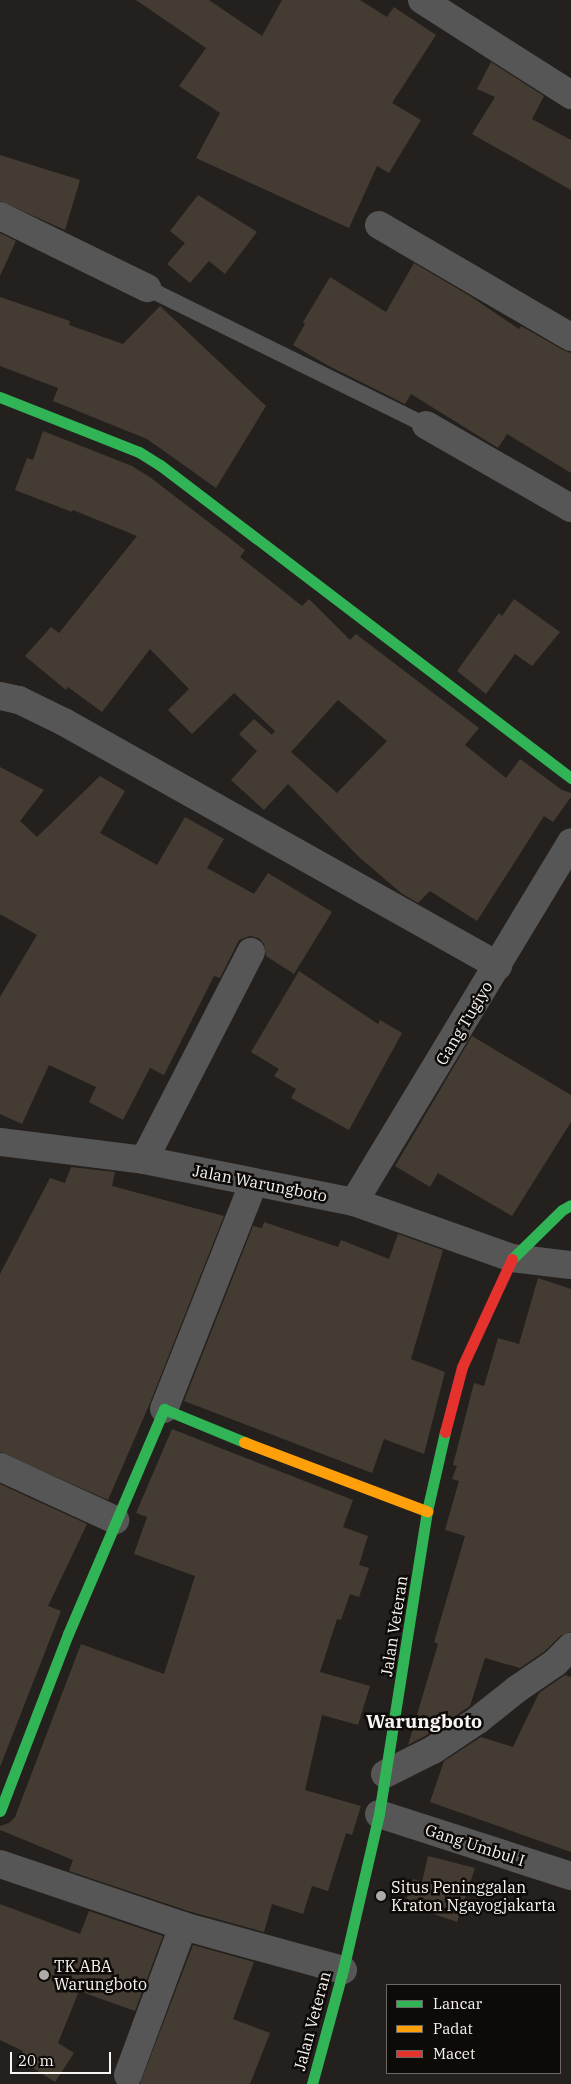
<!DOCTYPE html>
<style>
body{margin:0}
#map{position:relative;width:571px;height:2084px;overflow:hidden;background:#23201e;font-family:"IBM Plex Serif",serif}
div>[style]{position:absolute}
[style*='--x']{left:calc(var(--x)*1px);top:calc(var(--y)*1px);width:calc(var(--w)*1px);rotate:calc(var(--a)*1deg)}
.building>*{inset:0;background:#443c33}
.lane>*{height:16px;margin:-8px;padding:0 8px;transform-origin:8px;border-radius:8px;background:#575656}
.street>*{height:28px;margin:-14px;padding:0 14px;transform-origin:14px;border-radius:14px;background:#575656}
.fast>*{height:11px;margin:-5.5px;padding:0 5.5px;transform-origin:5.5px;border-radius:5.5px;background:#30b455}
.slow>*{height:11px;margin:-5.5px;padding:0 5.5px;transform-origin:5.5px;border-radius:5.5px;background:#ff9f0a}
.jam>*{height:11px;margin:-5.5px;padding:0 5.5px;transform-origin:5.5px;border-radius:5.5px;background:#e5322d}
.dots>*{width:14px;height:14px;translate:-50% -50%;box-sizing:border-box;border:2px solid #0d0a08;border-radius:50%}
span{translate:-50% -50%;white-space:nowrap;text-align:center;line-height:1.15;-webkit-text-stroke:5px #0d0a08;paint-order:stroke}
.street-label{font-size:16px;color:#f8f4f1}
.poi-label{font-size:16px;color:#f8f4f1}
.left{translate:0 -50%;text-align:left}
.quarter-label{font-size:19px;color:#f8f4f1;font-weight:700}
.legend{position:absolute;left:386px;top:1984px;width:175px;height:90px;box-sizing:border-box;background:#0d0a08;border:1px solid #6b6865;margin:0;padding:6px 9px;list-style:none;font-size:15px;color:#f8f4f1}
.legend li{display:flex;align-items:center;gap:10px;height:25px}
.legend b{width:25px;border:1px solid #6b6865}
.scale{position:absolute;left:10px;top:2052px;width:101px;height:22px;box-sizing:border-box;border:2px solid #f8f4f1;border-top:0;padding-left:6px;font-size:15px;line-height:18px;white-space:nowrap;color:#f8f4f1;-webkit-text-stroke:4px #0d0a08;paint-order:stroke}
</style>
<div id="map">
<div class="building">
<div style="clip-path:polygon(136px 0,209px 0,262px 36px,282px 0,360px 0,387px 17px,394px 7px,436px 35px,392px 103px,421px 120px,389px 173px,377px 166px,349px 228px,196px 158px,220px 113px,179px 86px,206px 48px)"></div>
<div style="clip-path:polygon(491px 62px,544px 96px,532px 119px,571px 140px,571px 190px,472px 134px,495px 97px,477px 89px)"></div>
<div style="clip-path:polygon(0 155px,80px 180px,65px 230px,0 201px)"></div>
<div style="clip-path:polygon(198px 195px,257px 232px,225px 274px,209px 261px,190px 283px,167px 264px,185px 243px,170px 231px)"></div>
<div style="clip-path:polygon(0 233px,16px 241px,0 276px)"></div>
<div style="clip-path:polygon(414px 263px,470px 296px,519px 329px,521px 326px,563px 350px,571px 353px,571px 473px,507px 434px,498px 448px,411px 394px,405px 404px,327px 365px,293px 345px,305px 324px,303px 322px,330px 277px,386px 312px)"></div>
<div style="clip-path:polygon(0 297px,70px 321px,69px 325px,123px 344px,160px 306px,266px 406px,216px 488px,147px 439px,53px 401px,58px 388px,0 366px)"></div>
<div style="clip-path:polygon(evenodd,43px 431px,132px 466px,151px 478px,245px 550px,240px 557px,302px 606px,309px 599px,350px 640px,356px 634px,479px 728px,465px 745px,506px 778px,520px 759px,562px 790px,571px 793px,571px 797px,553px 822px,544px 816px,477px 921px,430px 891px,418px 903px,401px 893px,359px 857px,288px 784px,264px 810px,231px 780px,257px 751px,239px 734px,254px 719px,272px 735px,275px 731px,234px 693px,192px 734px,168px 710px,189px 689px,150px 649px,102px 712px,68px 687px,66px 690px,25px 656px,51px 627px,59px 633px,137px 536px,73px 510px,72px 512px,15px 490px,27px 458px,33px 460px,43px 431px,338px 700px,387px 741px,337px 793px,291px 752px,338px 700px)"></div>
<div style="clip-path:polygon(514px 599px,560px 632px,532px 666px,515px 654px,486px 694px,457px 671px,499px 613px,502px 616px)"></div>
<div style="clip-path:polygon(0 767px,44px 790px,20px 821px,37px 837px,100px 776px,125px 791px,100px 833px,157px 865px,185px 817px,224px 839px,207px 868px,254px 894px,268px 873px,332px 912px,294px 974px,266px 956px,264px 944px,259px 938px,250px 936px,239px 940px,220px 978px,214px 976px,164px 1075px,150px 1068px,123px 1120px,89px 1102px,96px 1087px,49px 1065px,22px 1124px,0 1114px,0 997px,37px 935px,0 914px)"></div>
<div style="clip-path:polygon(299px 971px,378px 1024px,380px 1020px,402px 1033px,349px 1130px,291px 1098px,296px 1089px,274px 1076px,279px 1069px,251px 1052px)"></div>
<div style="clip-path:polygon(472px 1036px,571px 1095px,571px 1122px,512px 1216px,438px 1173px,430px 1187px,395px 1166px)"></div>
<div style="clip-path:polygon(71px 1167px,115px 1172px,112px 1186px,224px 1216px,150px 1403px,108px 1500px,0 1452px,0 1274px,50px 1178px,65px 1183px)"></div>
<div style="clip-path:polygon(264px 1222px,338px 1247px,341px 1240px,389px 1259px,398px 1234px,443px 1250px,411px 1359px,445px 1372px,424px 1454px,384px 1439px,372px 1473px,184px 1401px,253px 1226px,262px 1228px)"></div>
<div style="clip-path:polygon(538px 1278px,571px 1289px,571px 1632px,560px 1636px,545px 1651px,520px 1668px,485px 1658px,470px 1706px,425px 1736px,408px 1745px,438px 1644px,434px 1642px,465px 1536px,445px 1530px,459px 1481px,452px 1479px,457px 1466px,453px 1465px,474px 1383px,484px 1386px,498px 1338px,519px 1344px)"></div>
<div style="clip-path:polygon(172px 1429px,353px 1500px,343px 1527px,368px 1536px,359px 1565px,369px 1568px,359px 1597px,350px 1594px,341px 1620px,337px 1619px,320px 1672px,370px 1686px,358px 1725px,322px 1715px,305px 1790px,361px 1806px,352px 1835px,346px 1833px,328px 1891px,312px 1886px,303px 1914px,272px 1904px,264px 1932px,188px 1911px,69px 1871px,73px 1860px,0 1830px,0 1826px,9px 1823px,15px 1817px,81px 1644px,164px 1674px,195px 1576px,134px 1554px,147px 1517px,136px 1513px)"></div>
<div style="clip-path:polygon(0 1484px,87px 1524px,48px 1606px,61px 1611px,0 1767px)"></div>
<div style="clip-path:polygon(565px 1675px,571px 1677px,571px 1852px,430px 1802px,444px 1761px,481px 1737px,513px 1747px,539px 1693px)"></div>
<div style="clip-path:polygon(428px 1856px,475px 1868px,457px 1922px,405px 1904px,413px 1879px,422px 1882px)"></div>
<div style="clip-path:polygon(0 1904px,80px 1934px,89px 1911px,163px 1936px,135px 2011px,79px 1991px,58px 2043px,74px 2053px,55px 2082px,19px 2059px,23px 2051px,0 2040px)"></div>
<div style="clip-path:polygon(193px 1945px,254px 1962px,233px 2019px,270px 2033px,250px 2084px,140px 2084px)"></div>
</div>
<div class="lane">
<div style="--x:147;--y:288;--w:311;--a:26.2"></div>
</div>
<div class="street">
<div style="--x:422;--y:0;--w:177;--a:32.5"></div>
<div style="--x:0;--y:216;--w:164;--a:26.1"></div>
<div style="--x:379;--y:225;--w:222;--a:30.3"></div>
<div style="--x:426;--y:425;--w:167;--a:29.8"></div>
<div style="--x:0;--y:696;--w:19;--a:12"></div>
<div style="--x:19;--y:700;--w:50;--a:26.1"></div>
<div style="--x:64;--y:722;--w:498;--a:29.3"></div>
<div style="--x:0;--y:1142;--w:145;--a:7.1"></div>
<div style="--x:144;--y:1160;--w:214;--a:11.3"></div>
<div style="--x:354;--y:1202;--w:168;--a:19.5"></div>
<div style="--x:512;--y:1258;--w:59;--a:6.8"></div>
<div style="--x:144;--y:1160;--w:234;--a:-62.8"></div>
<div style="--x:354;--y:1202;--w:420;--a:-58.9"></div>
<div style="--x:164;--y:1409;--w:244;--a:-68.4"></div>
<div style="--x:0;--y:1467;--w:127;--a:24.7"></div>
<div style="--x:385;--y:1774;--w:54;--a:-26.6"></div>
<div style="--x:433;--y:1750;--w:54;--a:-33.7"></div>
<div style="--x:478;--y:1720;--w:50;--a:-38.5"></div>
<div style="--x:517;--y:1689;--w:46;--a:-34.4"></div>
<div style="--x:555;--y:1663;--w:23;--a:-45"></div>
<div style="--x:379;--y:1814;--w:202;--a:17.9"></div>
<div style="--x:0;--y:1864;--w:193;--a:18.7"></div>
<div style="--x:183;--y:1926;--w:166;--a:15.4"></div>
<div style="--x:128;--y:2075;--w:159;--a:-69.7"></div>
</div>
<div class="fast">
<div style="--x:0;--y:397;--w:149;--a:21.6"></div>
<div style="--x:139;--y:452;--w:25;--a:32"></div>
<div style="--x:160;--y:465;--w:517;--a:37.29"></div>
<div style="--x:512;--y:1259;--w:70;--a:-44.4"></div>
<div style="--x:562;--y:1210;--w:10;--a:-29"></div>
<div style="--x:0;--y:1811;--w:190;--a:-69"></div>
<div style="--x:68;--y:1634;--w:245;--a:-66.9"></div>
<div style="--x:164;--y:1409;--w:87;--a:22.4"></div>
<div style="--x:312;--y:2084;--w:118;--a:-74.8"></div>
<div style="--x:343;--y:1970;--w:160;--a:-77"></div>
<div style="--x:379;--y:1814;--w:307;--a:-81"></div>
<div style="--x:427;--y:1511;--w:81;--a:-77.2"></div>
</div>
<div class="slow">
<div style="--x:244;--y:1442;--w:196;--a:20.7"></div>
</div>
<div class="jam">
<div style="--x:445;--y:1432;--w:67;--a:-75.3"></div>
<div style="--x:462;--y:1367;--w:119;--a:-65.2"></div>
</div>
<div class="dots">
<div style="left:381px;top:1896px;background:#adaaa7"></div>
<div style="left:44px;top:1975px;background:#adaaa7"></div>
</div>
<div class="street-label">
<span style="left:464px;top:1023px;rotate:-59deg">Gang Tugiyo</span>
<span style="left:260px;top:1183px;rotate:11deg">Jalan Warungboto</span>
<span style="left:394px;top:1626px;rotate:-81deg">Jalan Veteran</span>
<span style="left:475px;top:1845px;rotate:18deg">Gang Umbul I</span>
<span style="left:312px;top:2021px;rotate:-75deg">Jalan Veteran</span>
</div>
<div class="poi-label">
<span class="left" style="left:391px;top:1896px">Situs Peninggalan<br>Kraton Ngayogjakarta</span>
<span class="left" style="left:54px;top:1975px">TK ABA<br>Warungboto</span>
</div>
<div class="quarter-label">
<span style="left:424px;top:1722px">Warungboto</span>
</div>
<ul class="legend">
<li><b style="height:6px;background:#30b455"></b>Lancar</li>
<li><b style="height:6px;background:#ff9f0a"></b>Padat</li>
<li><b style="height:6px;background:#e5322d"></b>Macet</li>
</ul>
<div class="scale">20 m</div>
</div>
